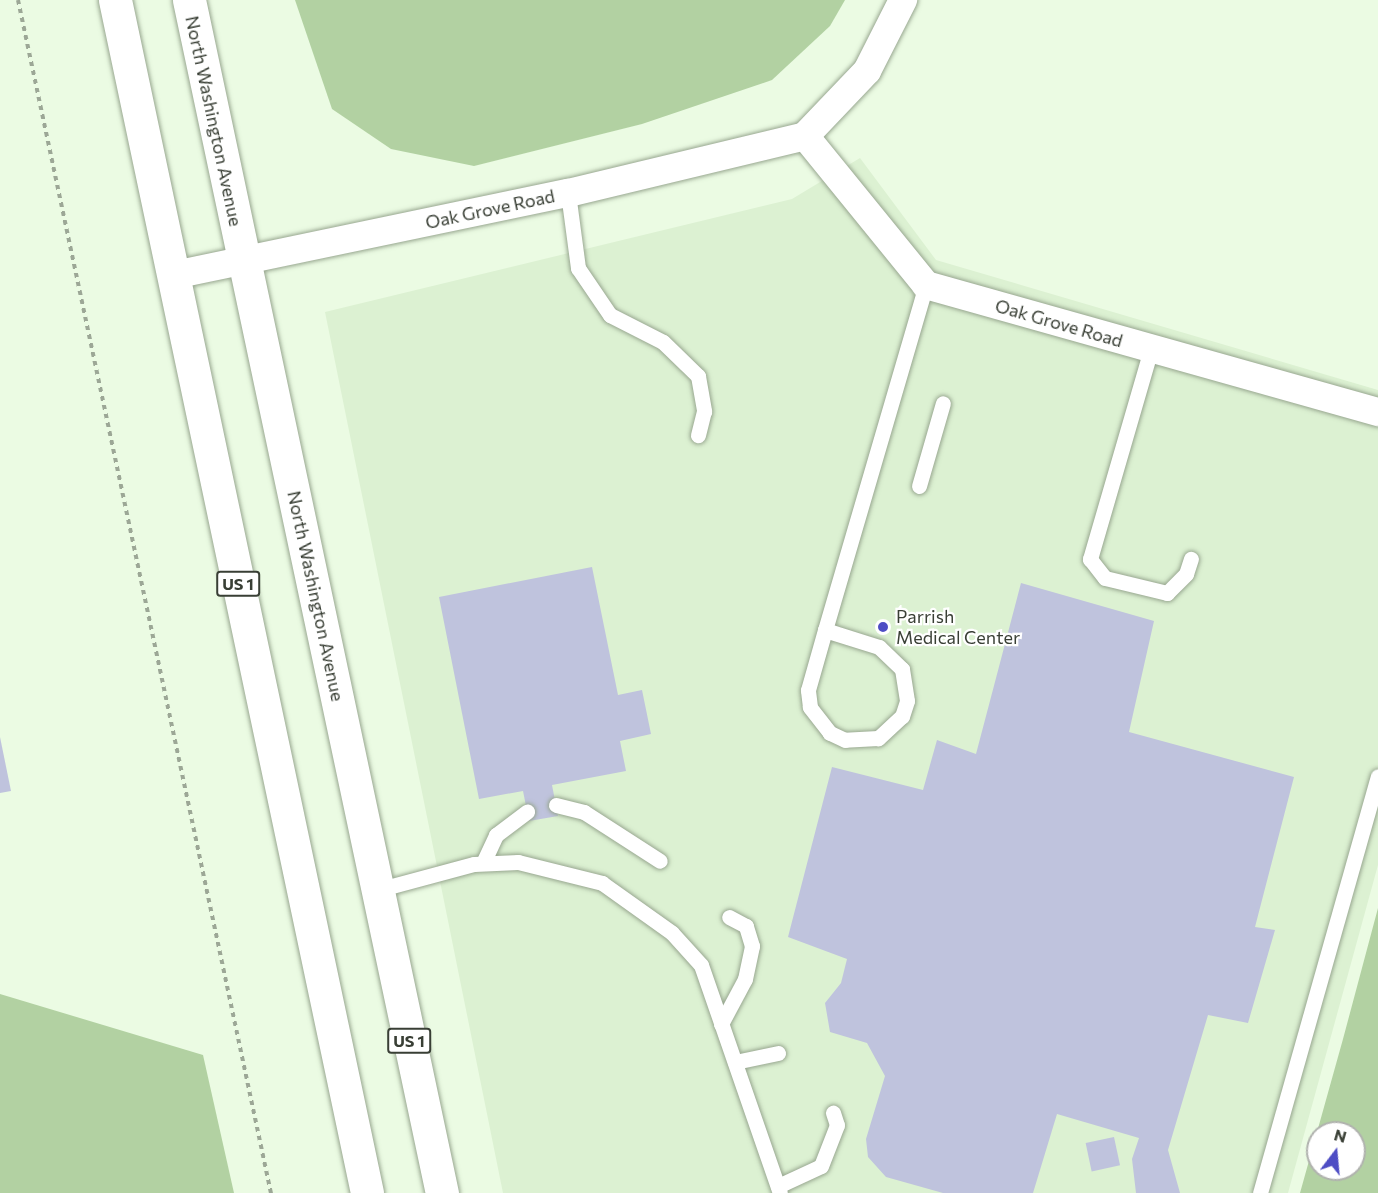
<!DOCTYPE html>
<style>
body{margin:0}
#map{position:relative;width:1378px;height:1193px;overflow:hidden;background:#ebfbe3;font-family:Commissioner,sans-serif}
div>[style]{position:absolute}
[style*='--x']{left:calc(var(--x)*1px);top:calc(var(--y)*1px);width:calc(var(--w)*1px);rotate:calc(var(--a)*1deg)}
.built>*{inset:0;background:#dcf1d2}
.green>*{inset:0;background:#b2d1a2}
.building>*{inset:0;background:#bfc3dd;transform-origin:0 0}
.path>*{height:4px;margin-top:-2px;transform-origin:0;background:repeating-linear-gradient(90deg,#9ca796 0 4.5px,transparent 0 9px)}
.roads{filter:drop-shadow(0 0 2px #98a790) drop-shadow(0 0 2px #98a790)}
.service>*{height:15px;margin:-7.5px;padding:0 7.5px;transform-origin:7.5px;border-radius:7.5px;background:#fff}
.minor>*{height:28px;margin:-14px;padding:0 14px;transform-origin:14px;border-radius:14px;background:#fff}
.primary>*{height:33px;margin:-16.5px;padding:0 16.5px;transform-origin:16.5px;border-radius:16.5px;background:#fff}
.dots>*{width:16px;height:16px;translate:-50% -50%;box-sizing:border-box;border:3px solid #fff;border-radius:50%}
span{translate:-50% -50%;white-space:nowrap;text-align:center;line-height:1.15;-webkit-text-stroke:4.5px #fff;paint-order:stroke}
.shield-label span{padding:2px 4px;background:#fff;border:2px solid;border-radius:4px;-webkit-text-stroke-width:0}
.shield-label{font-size:16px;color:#393f35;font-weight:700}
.street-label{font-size:18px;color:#393f35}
.poi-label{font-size:18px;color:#393f35}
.left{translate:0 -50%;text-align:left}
.north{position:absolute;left:1306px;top:1121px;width:60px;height:60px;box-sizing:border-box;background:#fff;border:2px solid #b0b2ae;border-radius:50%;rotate:16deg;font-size:16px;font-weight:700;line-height:24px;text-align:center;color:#393f35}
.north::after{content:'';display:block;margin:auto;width:21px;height:27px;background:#4e4dc4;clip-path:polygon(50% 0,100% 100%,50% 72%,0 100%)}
</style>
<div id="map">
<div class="built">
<div style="clip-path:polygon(860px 158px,936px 260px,1378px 390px,1378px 865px,1288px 1193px,503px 1193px,325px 312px,792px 199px)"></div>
</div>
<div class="green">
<div style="clip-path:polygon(295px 0,845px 0,830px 26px,772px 80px,642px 124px,474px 166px,391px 149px,332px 109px)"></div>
<div style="clip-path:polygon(evenodd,1378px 908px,1378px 1193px,1300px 1193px,1343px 1039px,1378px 908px,1318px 1133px,1354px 1133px,1354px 1169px,1318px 1169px,1318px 1133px)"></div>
<div style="clip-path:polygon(0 994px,203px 1055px,234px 1193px,0 1193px)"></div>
</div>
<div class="building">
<div style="clip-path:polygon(592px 567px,618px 695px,642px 690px,651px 734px,620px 741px,626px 771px,552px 785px,558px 816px,529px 821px,523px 791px,479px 799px,439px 597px)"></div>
<div style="clip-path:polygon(1021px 583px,1154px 621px,1129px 732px,1294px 777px,1255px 927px,1275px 930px,1248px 1023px,1208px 1015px,1168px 1150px,1180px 1193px,1136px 1193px,1132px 1159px,1139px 1138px,1057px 1114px,1033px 1193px,943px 1193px,886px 1177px,868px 1157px,866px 1139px,885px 1076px,867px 1043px,830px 1032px,825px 1003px,841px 983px,847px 959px,788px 937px,832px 767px,923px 790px,937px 740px,976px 754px)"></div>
<div style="clip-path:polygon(0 737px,11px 791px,0 793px)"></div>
<div style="left:1114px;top:1137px;width:29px;height:29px;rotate:78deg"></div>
</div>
<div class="path">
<div style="--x:18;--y:0;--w:1220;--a:78.03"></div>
</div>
<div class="roads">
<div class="service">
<div style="--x:568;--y:193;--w:76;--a:82.4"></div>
<div style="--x:578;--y:268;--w:57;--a:55.8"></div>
<div style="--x:610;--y:315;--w:59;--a:27"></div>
<div style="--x:663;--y:342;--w:49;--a:44.2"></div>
<div style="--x:698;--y:376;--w:36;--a:80"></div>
<div style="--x:704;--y:411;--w:25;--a:104"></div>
<div style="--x:1151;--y:349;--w:219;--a:106.2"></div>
<div style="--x:1090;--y:559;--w:24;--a:52"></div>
<div style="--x:1105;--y:578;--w:64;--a:13.6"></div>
<div style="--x:1167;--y:593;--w:27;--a:-45"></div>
<div style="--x:1186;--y:574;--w:16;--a:-72"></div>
<div style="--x:919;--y:486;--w:86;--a:-73.9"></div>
<div style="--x:825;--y:630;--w:359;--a:-73.7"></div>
<div style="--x:825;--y:630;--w:57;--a:17.5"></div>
<div style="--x:879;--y:647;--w:32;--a:44"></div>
<div style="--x:902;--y:669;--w:32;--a:81"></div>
<div style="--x:907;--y:701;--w:16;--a:108"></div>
<div style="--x:902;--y:716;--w:33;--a:137"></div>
<div style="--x:878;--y:738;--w:33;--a:177"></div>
<div style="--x:845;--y:740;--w:17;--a:-155"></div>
<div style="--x:830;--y:733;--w:33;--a:-128"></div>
<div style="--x:810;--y:707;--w:17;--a:-97"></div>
<div style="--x:808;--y:690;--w:62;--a:-74.2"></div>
<div style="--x:556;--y:805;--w:29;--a:14"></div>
<div style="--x:584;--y:812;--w:90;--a:32.8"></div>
<div style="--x:483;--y:863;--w:31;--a:-65"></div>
<div style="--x:496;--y:835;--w:39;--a:-37"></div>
<div style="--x:377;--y:890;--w:100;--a:-15"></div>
<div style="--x:474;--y:864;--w:44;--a:-2.6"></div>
<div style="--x:518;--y:862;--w:87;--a:14"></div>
<div style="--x:602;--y:883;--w:86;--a:35.5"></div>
<div style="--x:672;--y:933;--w:43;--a:47.8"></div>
<div style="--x:701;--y:965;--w:241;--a:70.9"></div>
<div style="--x:721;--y:1024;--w:51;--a:-61.9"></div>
<div style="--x:745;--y:979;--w:34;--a:-78"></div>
<div style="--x:752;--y:946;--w:21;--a:-107"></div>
<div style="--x:746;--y:926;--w:19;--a:-152"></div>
<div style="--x:735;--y:1062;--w:44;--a:-11.8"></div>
<div style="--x:778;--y:1186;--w:47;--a:-24.9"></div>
<div style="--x:821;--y:1166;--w:44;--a:-68.7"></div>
<div style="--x:837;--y:1125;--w:13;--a:-108"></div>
<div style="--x:1260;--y:1193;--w:433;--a:-74.2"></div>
</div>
<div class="minor">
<div style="--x:805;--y:136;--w:192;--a:50.9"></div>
<div style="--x:926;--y:285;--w:470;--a:15.7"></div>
<div style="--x:174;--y:275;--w:402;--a:-11.8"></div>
<div style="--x:568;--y:193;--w:244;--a:-13.5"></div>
<div style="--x:805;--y:136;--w:90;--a:-46.4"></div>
<div style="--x:867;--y:71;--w:80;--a:-63.1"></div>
</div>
<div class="primary">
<div style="--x:115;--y:0;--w:1219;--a:78.07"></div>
<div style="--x:189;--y:0;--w:1220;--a:78.03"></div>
</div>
</div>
<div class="dots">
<div style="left:883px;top:627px;background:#4e4dc4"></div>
</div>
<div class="shield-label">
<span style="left:238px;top:584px">US 1</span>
<span style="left:409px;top:1041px">US 1</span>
</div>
<div class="street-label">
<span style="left:214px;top:121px;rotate:78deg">North Washington Avenue</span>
<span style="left:490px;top:209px;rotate:-12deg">Oak Grove Road</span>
<span style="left:1059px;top:323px;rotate:16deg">Oak Grove Road</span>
<span style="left:316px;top:596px;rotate:78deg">North Washington Avenue</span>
</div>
<div class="poi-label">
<span class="left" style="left:896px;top:627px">Parrish<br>Medical Center</span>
</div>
<div class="north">N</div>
</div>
